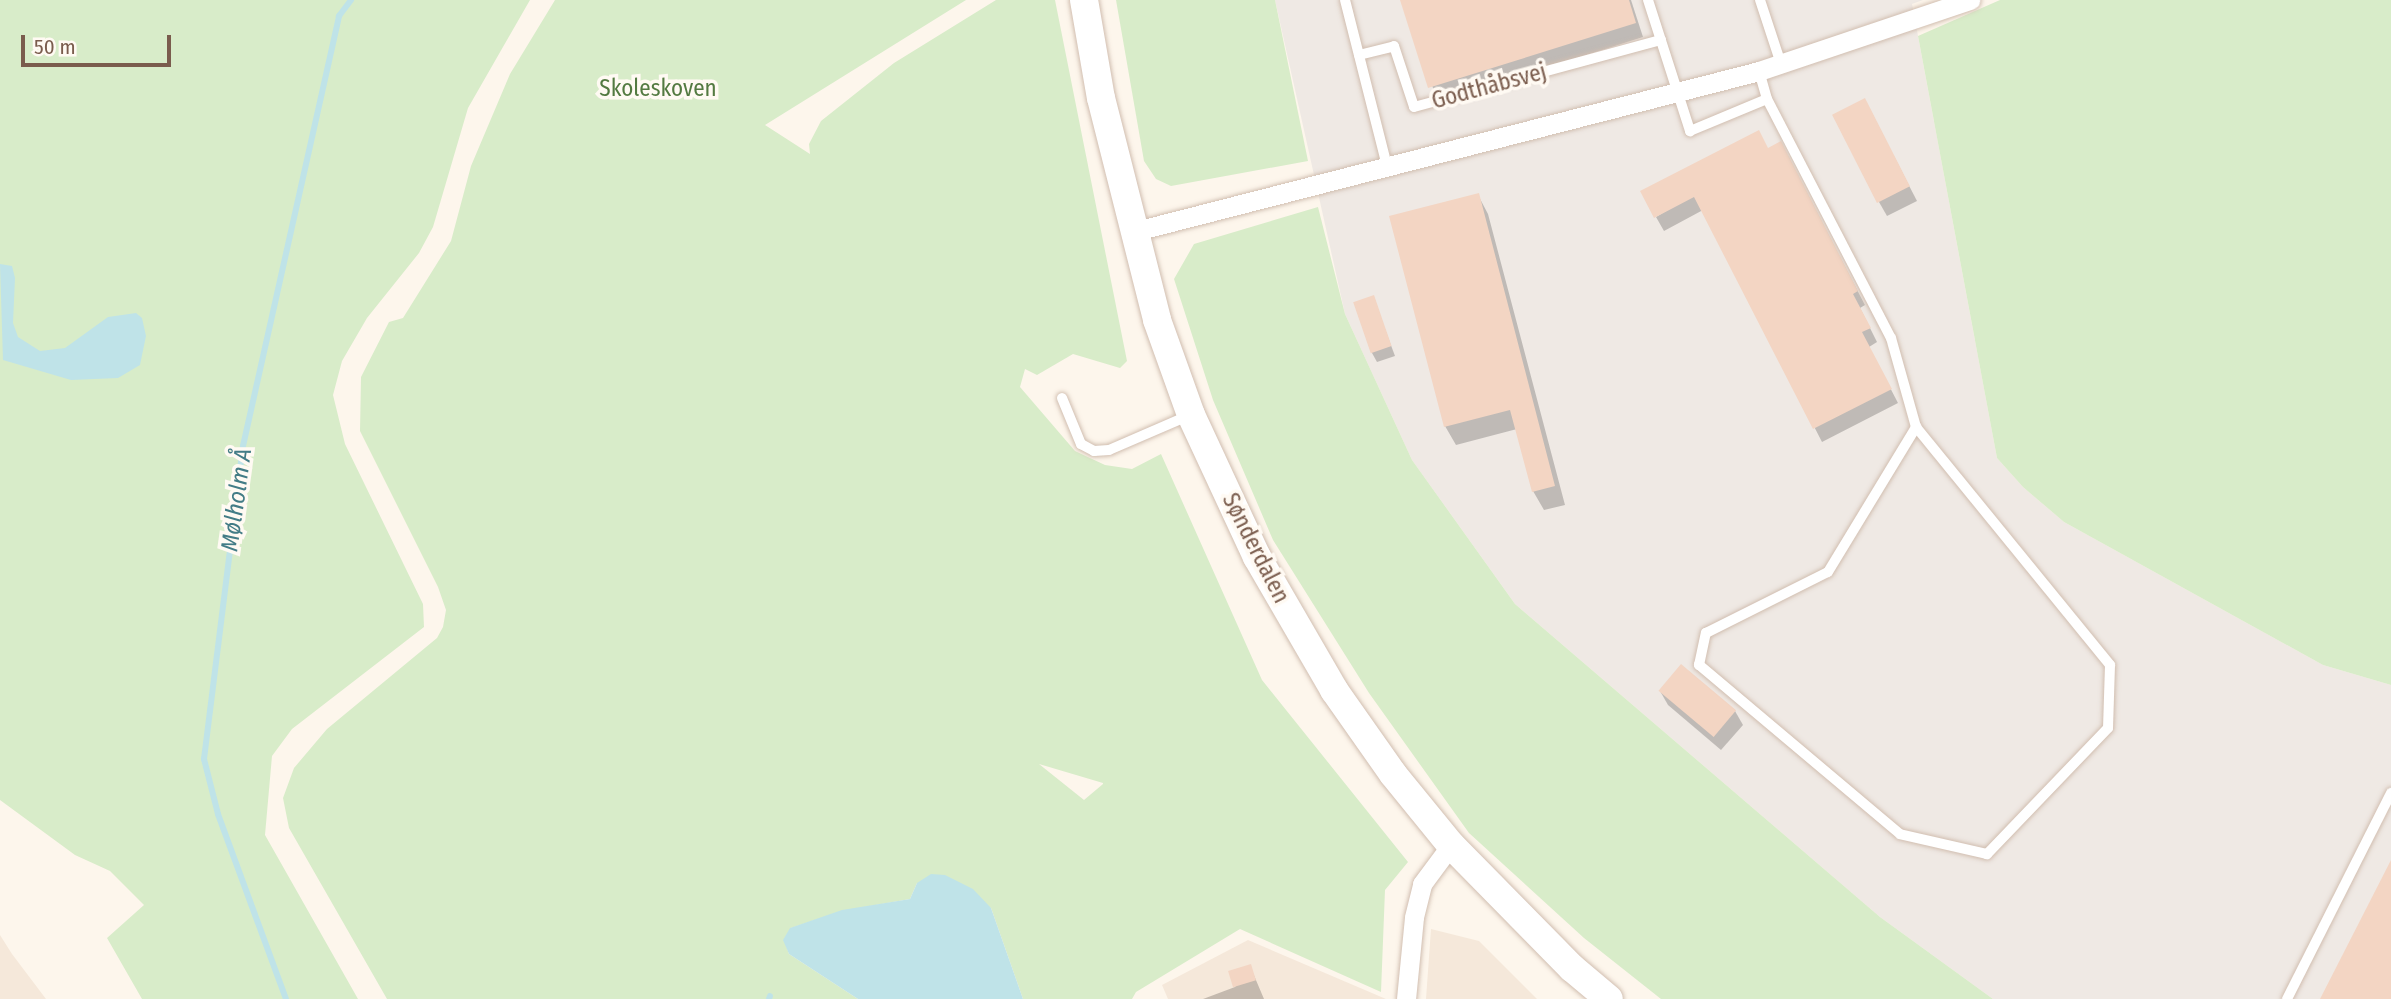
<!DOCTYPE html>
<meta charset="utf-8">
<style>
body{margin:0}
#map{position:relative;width:2391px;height:999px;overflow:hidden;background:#fdf6ec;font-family:"Fira Sans Condensed",sans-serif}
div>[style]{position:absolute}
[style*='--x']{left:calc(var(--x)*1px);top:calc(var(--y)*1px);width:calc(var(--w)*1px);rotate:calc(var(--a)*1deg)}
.residential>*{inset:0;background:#f5e8da}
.industrial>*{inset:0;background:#efe9e4}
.green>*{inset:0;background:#d8ecc9}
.water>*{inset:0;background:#bfe3e8}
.shadow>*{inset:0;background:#0003}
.stream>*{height:6px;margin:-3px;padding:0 3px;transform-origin:3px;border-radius:3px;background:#bfe3e8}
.building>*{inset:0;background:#f3d5c3;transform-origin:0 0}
.roads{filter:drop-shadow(0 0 2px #d1beb0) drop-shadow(0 0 2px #d1beb0)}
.lane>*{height:10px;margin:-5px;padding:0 5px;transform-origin:5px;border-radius:5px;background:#fff}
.street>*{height:19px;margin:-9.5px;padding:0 9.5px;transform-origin:9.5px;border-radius:9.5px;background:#fff}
.secondary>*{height:28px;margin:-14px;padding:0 14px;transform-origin:14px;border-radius:14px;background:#fff}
span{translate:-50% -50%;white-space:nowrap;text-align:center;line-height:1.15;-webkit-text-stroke:7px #fffaf3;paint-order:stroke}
.street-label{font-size:23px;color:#7a5c4d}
.park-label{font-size:23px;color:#537a41}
.water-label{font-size:24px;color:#437c86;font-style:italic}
.scale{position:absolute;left:21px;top:35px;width:150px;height:32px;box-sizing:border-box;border:4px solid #7a5c4d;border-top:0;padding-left:9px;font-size:21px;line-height:24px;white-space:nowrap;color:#7a5c4d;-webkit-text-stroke:5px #fffaf3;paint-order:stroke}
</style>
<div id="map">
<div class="residential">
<div style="clip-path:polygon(1431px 929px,1479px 941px,1537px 999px,1426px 999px)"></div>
<div style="clip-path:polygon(0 935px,12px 954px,46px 999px,0 999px)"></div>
<div style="clip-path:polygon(1248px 940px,1386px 999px,1168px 999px,1162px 985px)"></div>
</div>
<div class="industrial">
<div style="clip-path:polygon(1275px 0,1923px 0,1912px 4px,1997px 458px,2023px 487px,2064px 522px,2323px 665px,2391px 685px,2391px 999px,1993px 999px,1880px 917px,1515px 604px,1412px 460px,1345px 314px)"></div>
</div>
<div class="green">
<div style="clip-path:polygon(0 0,530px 0,468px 108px,433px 227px,419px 253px,367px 318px,342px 361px,333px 395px,345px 444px,423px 604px,424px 627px,292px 729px,272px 756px,265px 835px,358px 999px,142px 999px,107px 938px,144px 905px,110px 871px,75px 855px,0 800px)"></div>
<div style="clip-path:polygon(evenodd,555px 0,966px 0,765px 125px,810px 154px,809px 144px,821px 121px,894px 63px,996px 0,1055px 0,1127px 361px,1120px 368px,1073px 354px,1037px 375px,1025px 369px,1020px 387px,1075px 451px,1105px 465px,1132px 469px,1161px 454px,1262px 680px,1408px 862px,1385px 890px,1381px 992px,1240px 929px,1136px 992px,1132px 999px,1023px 999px,991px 908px,917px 883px,910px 899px,842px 911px,791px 928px,784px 939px,789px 954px,858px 999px,387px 999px,289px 828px,283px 798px,294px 768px,327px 729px,437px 638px,443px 627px,446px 610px,438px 587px,360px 431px,361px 377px,389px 322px,403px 318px,451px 241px,471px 166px,510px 74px,555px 0,1039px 764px,1103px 783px,1103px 784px,1084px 800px,1039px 764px)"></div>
<div style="clip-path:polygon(1116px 0,1275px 0,1308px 161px,1171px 186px,1156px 179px,1144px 161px)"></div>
<div style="clip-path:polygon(2000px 0,2391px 0,2391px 685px,2323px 665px,2064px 522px,2023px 487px,1997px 458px,1918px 36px)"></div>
<div style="clip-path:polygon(1318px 207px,1345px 314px,1412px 460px,1515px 604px,1880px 917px,1993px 999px,1661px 999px,1584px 938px,1469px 833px,1369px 693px,1273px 540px,1213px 400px,1174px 279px,1194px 244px)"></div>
</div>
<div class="water">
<div style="clip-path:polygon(0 264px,12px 266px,15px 278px,13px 323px,18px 337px,40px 351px,65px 348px,108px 317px,136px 313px,142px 318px,146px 336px,140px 365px,118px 378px,71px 380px,3px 360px)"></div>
<div style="clip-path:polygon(931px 874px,945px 875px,973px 889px,991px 908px,1023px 999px,858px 999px,789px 954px,783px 940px,790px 928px,842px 910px,910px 899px,917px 883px)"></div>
</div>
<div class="shadow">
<div style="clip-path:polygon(1402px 0,1631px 0,1643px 37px,1438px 102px)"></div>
<div style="clip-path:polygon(1872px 114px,1917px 201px,1887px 216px,1879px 202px)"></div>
<div style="clip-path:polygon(1768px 150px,1788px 158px,1865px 305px,1860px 308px,1877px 342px,1869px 347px,1898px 403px,1822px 442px,1703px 210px,1664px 231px,1656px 217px)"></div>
<div style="clip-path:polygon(1478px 195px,1488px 214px,1565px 505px,1544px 510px,1533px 491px,1517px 429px,1456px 445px,1445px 426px)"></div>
<div style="clip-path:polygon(1373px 297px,1395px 356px,1377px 362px,1372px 353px)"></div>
<div style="clip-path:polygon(1660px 691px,1735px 711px,1743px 725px,1721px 750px,1668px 705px)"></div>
<div style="clip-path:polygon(1250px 966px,1264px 999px,1203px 999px,1235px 987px)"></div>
</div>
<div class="stream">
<div style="--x:286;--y:999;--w:197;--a:-110.2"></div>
<div style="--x:218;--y:814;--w:57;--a:-104.3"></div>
<div style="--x:204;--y:759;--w:315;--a:-82.9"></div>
<div style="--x:243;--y:446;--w:441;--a:-77.4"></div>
<div style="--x:339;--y:16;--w:20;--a:-53"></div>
<div style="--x:769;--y:999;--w:3;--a:-72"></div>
</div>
<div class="building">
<div style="clip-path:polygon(1400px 0,1629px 0,1636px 23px,1428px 88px)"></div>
<div style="left:1865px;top:98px;width:99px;height:37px;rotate:63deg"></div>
<div style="clip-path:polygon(1759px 130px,1768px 148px,1781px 141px,1858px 291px,1853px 294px,1871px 328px,1862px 332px,1892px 389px,1813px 429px,1694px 197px,1654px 218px,1640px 191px)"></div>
<div style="clip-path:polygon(1479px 193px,1555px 486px,1532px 492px,1510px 410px,1444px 427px,1389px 216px)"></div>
<div style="left:1374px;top:295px;width:54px;height:22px;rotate:71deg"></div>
<div style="left:1681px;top:664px;width:72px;height:35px;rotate:40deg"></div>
<div style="clip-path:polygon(2391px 860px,2391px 999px,2320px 999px)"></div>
<div style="left:1251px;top:964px;width:17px;height:24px;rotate:73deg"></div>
</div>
<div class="roads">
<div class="lane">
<div style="--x:1345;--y:0;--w:171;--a:75.8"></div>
<div style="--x:1648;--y:0;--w:138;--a:72.2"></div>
<div style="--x:1690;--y:131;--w:83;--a:-22.6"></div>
<div style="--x:1760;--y:0;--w:67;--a:71.8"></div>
<div style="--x:1359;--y:55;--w:36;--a:-14"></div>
<div style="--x:1394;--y:46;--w:64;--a:71.8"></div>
<div style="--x:1414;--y:107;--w:256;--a:-15.2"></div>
<div style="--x:1759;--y:71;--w:29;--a:74"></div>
<div style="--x:1767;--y:99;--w:269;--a:62.6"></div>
<div style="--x:1891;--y:338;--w:92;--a:74.3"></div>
<div style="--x:1916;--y:427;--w:307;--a:50.8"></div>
<div style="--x:2110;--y:665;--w:63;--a:91.8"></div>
<div style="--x:2108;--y:728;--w:175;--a:133.8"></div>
<div style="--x:1987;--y:854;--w:89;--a:-167.1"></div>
<div style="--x:1900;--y:834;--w:263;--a:-139.9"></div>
<div style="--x:1699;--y:665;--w:33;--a:-78"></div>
<div style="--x:1706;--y:633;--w:136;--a:-26.6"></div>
<div style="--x:1828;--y:572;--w:170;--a:-58.7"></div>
<div style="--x:1062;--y:398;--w:50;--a:67.6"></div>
<div style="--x:1081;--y:444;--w:15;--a:28"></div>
<div style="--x:1094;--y:451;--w:15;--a:-4"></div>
<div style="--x:1109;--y:450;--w:88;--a:-23.4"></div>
<div style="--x:2287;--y:999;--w:231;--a:-63.2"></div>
</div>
<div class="street">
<div style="--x:1132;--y:232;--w:647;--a:-14.4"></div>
<div style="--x:1759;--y:71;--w:223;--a:-18.6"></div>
<div style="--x:1406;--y:999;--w:82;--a:-84.4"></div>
<div style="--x:1414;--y:917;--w:34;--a:-76"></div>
<div style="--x:1422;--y:884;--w:49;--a:-53.4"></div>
</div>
<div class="secondary">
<div style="--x:1084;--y:0;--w:99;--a:80.2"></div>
<div style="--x:1101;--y:98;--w:229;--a:75.8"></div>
<div style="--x:1157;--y:320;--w:101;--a:70.3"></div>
<div style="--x:1191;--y:415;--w:157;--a:65.1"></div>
<div style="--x:1257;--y:557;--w:154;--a:59.9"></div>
<div style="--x:1334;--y:690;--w:103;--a:54.9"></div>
<div style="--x:1393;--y:774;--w:92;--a:50.8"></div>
<div style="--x:1451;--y:845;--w:173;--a:45.5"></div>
<div style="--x:1572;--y:968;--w:48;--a:40"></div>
</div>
</div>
<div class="street-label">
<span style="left:1489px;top:86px;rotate:-15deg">Godthåbsvej</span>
<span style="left:1256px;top:548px;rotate:63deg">Sønderdalen</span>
</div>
<div class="park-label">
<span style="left:658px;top:88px">Skoleskoven</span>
</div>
<div class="water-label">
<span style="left:237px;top:500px;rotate:-82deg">Mølholm Å</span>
</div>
<div class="scale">50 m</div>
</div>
